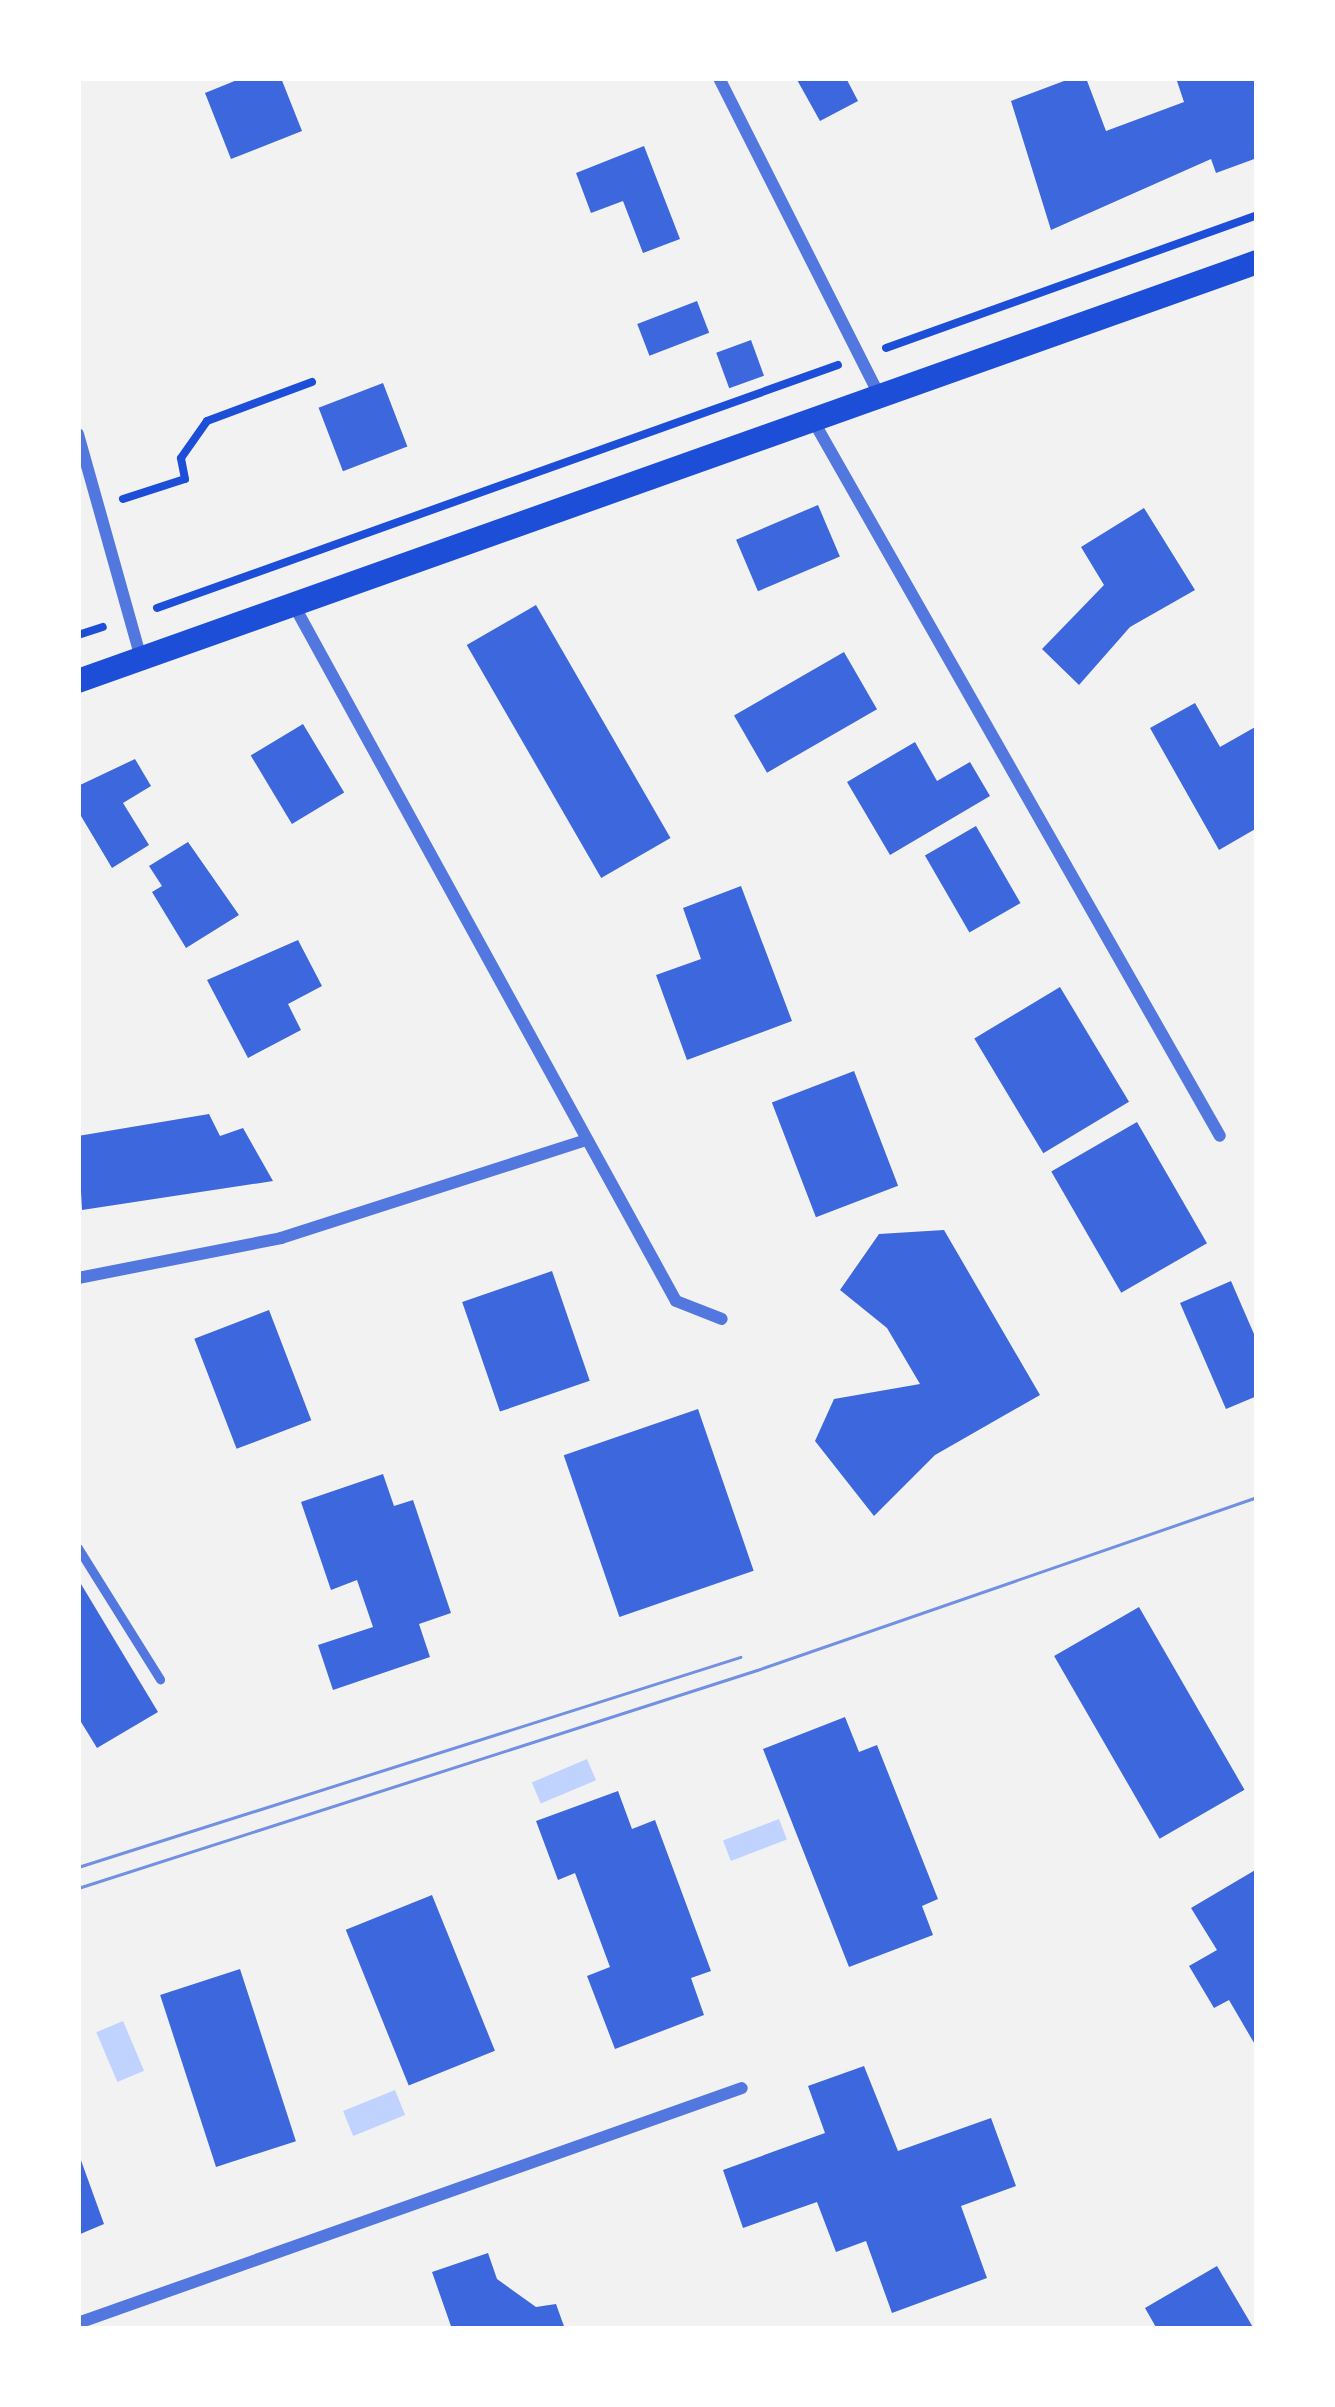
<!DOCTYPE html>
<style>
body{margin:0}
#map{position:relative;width:1335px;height:2407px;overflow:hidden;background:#f2f2f2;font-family:"Work Sans",sans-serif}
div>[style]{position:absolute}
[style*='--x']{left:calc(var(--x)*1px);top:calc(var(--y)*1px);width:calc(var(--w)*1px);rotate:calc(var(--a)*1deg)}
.water>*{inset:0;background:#bfd3fe;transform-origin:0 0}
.building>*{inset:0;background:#3d67dc;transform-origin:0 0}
.path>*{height:8px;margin:-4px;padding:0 4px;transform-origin:4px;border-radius:4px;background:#1d4ed8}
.service>*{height:9px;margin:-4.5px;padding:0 4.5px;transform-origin:4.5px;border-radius:4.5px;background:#5277de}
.minor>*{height:12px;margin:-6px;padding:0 6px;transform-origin:6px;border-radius:6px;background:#5277de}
.secondary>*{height:24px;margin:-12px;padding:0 12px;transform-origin:12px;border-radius:12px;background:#1d4ed8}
.tram>*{height:3px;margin:-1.5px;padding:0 1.5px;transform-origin:1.5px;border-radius:1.5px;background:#7290e2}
span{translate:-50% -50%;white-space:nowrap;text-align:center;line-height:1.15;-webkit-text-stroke:10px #fff;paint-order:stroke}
.frame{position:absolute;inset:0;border:81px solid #fff;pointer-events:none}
</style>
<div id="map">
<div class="water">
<div style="left:587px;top:1759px;width:23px;height:60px;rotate:67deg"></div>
<div style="left:779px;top:1819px;width:22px;height:60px;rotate:69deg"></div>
<div style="left:123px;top:2021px;width:54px;height:29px;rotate:67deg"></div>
<div style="left:395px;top:2090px;width:27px;height:56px;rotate:68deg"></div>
</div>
<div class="building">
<div style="clip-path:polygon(242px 78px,281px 78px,302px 131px,231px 159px,205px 93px)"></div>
<div style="clip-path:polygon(796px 78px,846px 78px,858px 101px,820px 121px)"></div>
<div style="clip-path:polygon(1072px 78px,1086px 78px,1106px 131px,1184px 102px,1176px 78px,1257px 78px,1257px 158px,1216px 173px,1211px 159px,1051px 230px,1011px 101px)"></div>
<div style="clip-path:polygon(644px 146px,680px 239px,643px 253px,623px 201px,591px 213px,576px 173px)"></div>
<div style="left:697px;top:301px;width:34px;height:64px;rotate:69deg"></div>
<div style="left:751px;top:340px;width:38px;height:37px;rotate:70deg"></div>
<div style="left:383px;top:383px;width:68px;height:69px;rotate:69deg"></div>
<div style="left:818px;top:505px;width:56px;height:89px;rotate:67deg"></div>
<div style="clip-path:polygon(1144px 508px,1195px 590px,1130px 627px,1079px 685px,1042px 649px,1104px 585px,1081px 547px)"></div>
<div style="left:536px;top:605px;width:269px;height:80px;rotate:60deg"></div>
<div style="left:844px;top:652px;width:66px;height:127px;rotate:60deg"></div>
<div style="clip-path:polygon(1195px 703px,1220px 747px,1257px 726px,1257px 828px,1219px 850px,1150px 728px)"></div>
<div style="left:303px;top:724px;width:80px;height:61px;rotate:59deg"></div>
<div style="clip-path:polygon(915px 742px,937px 781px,970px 762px,990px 796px,890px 855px,847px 782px)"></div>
<div style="clip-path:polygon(135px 759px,151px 786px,123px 803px,149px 845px,112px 868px,78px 811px,78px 786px)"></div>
<div style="left:976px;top:826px;width:89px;height:59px;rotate:60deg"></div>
<div style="clip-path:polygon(188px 842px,239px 915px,186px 948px,152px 892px,162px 886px,149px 866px)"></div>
<div style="clip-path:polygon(741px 886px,792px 1021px,687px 1060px,656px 975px,701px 959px,683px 908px)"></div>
<div style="clip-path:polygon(298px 940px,322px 986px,288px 1004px,301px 1030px,248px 1058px,207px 980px)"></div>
<div style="left:1060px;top:987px;width:134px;height:100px;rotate:59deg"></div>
<div style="left:854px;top:1071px;width:123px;height:88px;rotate:69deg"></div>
<div style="clip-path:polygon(209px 1114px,220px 1136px,243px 1128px,273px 1181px,82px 1210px,78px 1136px)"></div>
<div style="left:1137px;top:1122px;width:140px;height:99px;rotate:60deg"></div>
<div style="clip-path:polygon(944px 1230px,1040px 1395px,935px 1455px,874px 1516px,815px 1441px,834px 1399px,920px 1384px,887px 1328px,840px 1290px,879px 1234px)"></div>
<div style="left:552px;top:1271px;width:116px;height:95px;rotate:71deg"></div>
<div style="clip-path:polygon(1231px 1281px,1257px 1341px,1257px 1396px,1226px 1409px,1180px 1303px)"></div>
<div style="left:269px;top:1310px;width:118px;height:80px;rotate:69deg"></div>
<div style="left:698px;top:1409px;width:171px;height:142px;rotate:71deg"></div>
<div style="clip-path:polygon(383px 1474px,394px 1506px,413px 1500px,451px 1613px,419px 1624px,430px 1657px,333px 1690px,318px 1645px,373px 1627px,357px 1580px,331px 1590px,301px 1502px)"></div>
<div style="clip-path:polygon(78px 1579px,158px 1712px,97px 1748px,78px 1717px)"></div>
<div style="left:1139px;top:1607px;width:211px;height:98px;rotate:60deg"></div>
<div style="clip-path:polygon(845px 1717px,859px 1752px,877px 1745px,938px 1899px,922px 1906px,933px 1935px,849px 1967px,763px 1749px)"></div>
<div style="clip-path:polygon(618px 1791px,632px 1829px,655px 1820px,711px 1971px,691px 1978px,704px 2015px,615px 2049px,587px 1976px,610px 1967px,575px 1873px,558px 1880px,536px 1821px)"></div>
<div style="clip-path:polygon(1257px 1869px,1257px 2048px,1229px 2000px,1214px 2008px,1189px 1966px,1217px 1950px,1191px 1908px)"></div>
<div style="left:432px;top:1895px;width:168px;height:93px;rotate:68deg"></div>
<div style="left:240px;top:1969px;width:181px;height:84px;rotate:72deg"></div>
<div style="clip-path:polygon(864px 2066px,898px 2151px,991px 2118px,1016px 2186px,961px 2206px,987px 2278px,892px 2313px,866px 2241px,836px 2252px,817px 2202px,743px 2228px,723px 2170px,825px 2133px,808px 2086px)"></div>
<div style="clip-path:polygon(78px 2152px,104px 2224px,78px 2235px)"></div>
<div style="clip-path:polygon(488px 2253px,497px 2279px,536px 2307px,556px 2304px,565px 2329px,452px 2329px,432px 2272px)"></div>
<div style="clip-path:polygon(1217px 2266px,1254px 2329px,1157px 2329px,1145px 2308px)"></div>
</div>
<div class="path">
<div style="--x:886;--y:348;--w:394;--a:-19.7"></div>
<div style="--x:123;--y:499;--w:65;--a:-17.9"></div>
<div style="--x:185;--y:479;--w:21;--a:-101"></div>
<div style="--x:181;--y:458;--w:45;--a:-54.9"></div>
<div style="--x:207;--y:421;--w:112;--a:-20.4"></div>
<div style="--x:157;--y:608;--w:723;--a:-19.64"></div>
<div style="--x:78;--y:635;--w:26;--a:-18"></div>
</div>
<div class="service">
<div style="--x:78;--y:1548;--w:155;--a:58"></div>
</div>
<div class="minor">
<div style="--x:719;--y:78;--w:357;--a:63.2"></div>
<div style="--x:814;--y:422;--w:821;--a:60.38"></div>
<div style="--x:78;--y:434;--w:233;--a:74.3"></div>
<div style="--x:296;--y:609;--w:789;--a:61.23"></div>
<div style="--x:676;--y:1301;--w:49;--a:21.4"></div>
<div style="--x:78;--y:1278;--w:207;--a:-11.1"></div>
<div style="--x:281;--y:1238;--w:321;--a:-17.8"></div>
<div style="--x:78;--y:2323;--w:704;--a:-19.49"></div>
</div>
<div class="secondary">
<div style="--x:78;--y:681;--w:1251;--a:-19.56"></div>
</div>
<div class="tram">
<div style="--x:78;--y:1867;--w:695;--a:-17.6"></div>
<div style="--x:78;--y:1888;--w:713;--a:-17.8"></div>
<div style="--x:757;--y:1670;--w:529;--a:-19.09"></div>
</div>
<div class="frame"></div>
</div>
